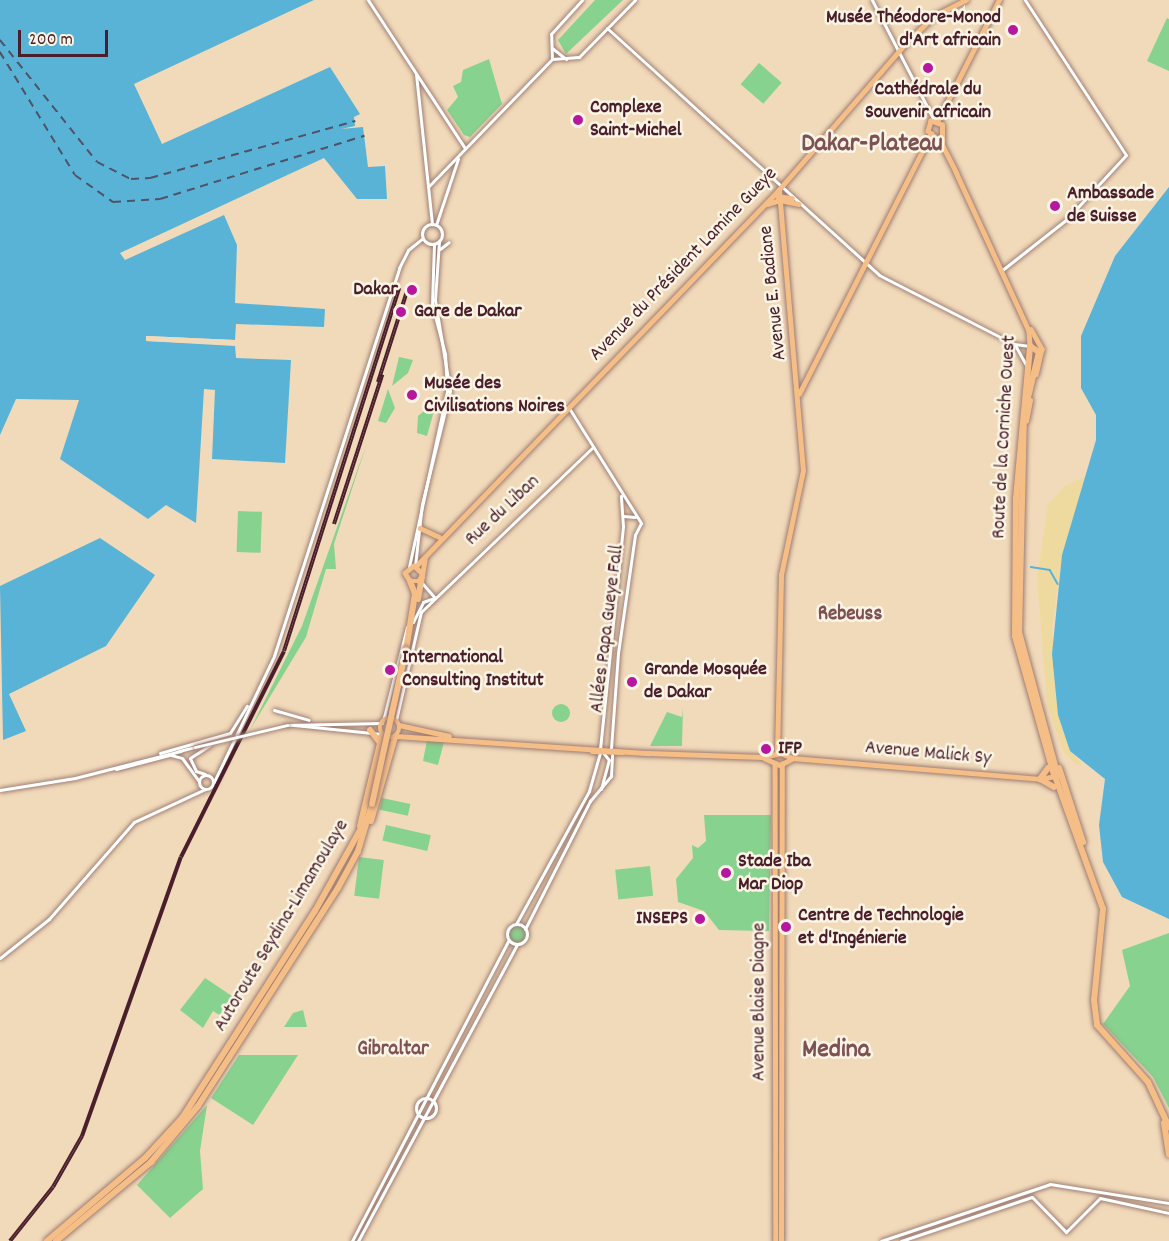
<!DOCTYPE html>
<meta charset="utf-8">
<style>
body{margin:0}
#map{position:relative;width:1169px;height:1241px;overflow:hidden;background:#f1daba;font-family:Dekko,sans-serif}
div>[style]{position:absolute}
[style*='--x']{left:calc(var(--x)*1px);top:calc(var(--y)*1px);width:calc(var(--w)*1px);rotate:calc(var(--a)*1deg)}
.green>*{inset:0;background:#88d28f;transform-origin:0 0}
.round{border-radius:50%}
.sand>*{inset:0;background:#eeda9e}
.water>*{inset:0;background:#58b3d6}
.pier>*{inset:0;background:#f1daba}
.stream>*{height:1.5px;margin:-0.75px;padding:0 0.75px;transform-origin:0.75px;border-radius:0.75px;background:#58b3d6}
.ferry>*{height:1.5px;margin-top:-0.75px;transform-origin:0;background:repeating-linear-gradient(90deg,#4f5367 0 8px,transparent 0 14px)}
.roads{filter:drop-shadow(0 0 2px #9e7c72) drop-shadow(0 0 2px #9e7c72)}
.minor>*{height:3px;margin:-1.5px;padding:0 1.5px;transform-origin:1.5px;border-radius:1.5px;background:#fff}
.minor>.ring{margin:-1.5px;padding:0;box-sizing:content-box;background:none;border:3px solid #fff;border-radius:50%}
.major>*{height:4.5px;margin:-2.25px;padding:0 2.25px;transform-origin:2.25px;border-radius:2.25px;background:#f6be87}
.major>.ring{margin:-2.25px;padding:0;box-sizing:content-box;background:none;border:4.5px solid #f6be87;border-radius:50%}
.highway>*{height:6px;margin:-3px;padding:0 3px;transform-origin:3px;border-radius:3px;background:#f6be87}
.rail>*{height:4px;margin-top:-2px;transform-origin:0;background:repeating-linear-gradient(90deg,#fcf5e5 0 4.5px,#4a1f2b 0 9px);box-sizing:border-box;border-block:2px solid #4a1f2b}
.bridges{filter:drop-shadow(0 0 2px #9e7c72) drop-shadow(0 0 2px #9e7c72)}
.minor-bridge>*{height:3px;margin:-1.5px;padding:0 1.5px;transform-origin:1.5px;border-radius:1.5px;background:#fff}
.highway-bridge>*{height:6px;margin:-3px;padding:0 3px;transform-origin:3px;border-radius:3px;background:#f6be87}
.dots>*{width:16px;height:16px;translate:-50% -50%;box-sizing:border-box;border:3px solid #fcf5e5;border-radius:50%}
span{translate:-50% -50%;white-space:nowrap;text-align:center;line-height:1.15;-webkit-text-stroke:5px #fcf5e5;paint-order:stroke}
.poi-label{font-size:20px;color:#4a1f2b;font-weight:700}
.right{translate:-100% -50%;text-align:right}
.left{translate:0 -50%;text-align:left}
.street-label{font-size:20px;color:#4a1f2b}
.neighbourhood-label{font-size:21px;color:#7e5154;font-weight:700}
.district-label{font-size:26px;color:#7e5154;font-weight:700}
.scale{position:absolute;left:18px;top:30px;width:90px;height:27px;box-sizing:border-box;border:3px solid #4a1f2b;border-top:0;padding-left:8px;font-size:18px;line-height:21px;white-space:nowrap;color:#4a1f2b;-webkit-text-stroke:4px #fcf5e5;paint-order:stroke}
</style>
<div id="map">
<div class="green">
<div style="clip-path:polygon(595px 0,623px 0,566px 54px,558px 40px)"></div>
<div style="clip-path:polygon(1167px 18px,1169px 19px,1169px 71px,1147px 61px)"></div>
<div style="clip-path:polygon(489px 59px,502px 104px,470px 137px,464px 135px,447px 110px,458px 97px,453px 86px,461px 82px,463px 70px)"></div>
<div style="left:759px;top:63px;width:30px;height:28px;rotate:41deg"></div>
<div style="clip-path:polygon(399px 357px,413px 360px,408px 373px,392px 386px)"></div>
<div style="clip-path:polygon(388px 389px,395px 408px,386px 423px,378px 421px)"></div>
<div style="clip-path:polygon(431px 405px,435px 407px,427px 436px,417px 433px,418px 416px)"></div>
<div style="clip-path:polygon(367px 443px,334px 544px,336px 569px,326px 569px,306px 637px,250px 730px,302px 626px)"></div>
<div style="left:238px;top:511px;width:24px;height:41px;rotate:2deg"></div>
<div class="round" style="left:552px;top:704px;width:18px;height:18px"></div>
<div style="clip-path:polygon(683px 707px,682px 746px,650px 746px,667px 712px,682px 717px)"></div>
<div style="clip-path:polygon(427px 740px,444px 742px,438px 765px,423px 761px)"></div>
<div style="left:382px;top:798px;width:29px;height:12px;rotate:12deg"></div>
<div style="clip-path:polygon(704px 815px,771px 815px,769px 931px,719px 930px,704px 911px,678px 902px,676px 879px,693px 858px,692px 845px,698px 848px,706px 841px)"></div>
<div style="left:386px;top:825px;width:46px;height:16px;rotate:13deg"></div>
<div style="left:359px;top:857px;width:25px;height:39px;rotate:7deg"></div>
<div style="left:650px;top:866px;width:30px;height:35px;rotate:84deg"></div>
<div class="round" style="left:508px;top:926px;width:18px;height:18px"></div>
<div style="clip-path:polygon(1169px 933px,1169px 1108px,1153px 1077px,1103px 1024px,1130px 986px,1122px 950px)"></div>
<div style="clip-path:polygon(205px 978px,241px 1002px,229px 1021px,213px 1011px,203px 1028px,180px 1010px)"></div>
<div style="clip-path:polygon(303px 1010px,307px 1027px,284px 1027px,293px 1013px)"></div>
<div style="clip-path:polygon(239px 1055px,298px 1055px,253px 1125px,211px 1098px)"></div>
<div style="clip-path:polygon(207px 1105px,200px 1151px,203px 1189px,170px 1218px,137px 1185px)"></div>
</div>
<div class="sand">
<div style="clip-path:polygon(1086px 476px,1062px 555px,1052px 628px,1058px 715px,1070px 751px,1082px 764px,1077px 765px,1063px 751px,1047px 703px,1037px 578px,1048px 505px,1065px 486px)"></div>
</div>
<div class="water">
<div style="clip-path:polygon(0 0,314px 0,134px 84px,162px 144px,330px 67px,360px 114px,354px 117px,355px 126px,341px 129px,363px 127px,368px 167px,385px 166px,387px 199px,357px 199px,324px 158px,120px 253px,125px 260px,224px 215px,237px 245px,235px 303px,325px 309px,324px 327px,236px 324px,235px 340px,147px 336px,147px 341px,235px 345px,236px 358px,291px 360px,285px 463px,212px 459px,215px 390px,204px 389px,196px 523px,166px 505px,148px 519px,60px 459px,79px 400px,16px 399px,0 435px)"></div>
<div style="clip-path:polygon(1169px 187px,1169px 919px,1122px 897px,1103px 862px,1099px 825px,1105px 779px,1070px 751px,1058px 715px,1052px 654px,1062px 555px,1096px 440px,1096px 415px,1081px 388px,1081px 336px,1115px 256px)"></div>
<div style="clip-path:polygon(100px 538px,155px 575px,106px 646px,9px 694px,26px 731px,3px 740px,0 586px)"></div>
</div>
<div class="pier">
<div style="clip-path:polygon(146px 336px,235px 340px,235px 346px,146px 341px)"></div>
</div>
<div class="stream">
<div style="--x:1031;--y:567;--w:19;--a:9"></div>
<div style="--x:1050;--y:570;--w:16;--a:60"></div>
</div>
<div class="ferry">
<div style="--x:0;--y:40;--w:156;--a:51.5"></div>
<div style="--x:97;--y:162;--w:38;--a:27"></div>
<div style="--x:131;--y:179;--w:19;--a:-3"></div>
<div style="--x:150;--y:178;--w:213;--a:-15.5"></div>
<div style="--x:0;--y:52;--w:144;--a:58.6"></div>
<div style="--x:75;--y:175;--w:47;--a:35.4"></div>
<div style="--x:113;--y:202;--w:47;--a:-3.7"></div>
<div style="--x:160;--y:199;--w:214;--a:-17.2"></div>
</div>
<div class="roads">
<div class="minor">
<div style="--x:368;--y:0;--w:177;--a:56.8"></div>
<div style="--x:872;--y:0;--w:135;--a:62.7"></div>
<div style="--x:607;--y:28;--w:367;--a:42.2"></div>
<div style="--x:879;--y:275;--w:152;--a:27.1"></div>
<div style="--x:1014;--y:344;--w:16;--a:7"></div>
<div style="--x:552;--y:48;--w:18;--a:38"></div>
<div style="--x:552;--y:59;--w:27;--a:-4"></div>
<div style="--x:579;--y:57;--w:80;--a:-45.5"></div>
<div style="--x:552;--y:59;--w:25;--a:-92"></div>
<div style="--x:551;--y:34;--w:46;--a:-47.6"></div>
<div style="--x:416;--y:74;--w:151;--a:83.9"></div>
<div style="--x:428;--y:187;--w:178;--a:-45.9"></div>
<div class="ring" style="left:422px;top:224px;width:17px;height:17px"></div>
<div style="--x:436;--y:225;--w:70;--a:-71.6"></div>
<div style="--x:440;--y:249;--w:11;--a:-38"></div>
<div style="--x:1001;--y:271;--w:84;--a:-38.2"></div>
<div style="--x:1067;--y:219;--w:87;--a:-47.3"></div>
<div style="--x:1126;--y:155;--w:185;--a:-123.1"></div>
<div style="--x:1015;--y:345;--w:23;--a:61"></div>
<div style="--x:569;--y:408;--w:136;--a:57.9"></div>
<div style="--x:641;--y:523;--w:13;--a:117"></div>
<div style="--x:635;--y:535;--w:119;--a:98.2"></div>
<div style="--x:618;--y:653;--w:96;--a:94.2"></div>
<div style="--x:623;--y:516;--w:12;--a:5"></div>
<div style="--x:415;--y:566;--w:62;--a:-83.6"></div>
<div style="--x:422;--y:504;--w:116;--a:-76.1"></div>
<div style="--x:450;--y:391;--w:92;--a:-99.4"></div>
<div style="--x:435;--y:300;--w:59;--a:-86.1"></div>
<div style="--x:409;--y:567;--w:180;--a:-77.8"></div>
<div style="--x:447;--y:391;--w:37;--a:-93"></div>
<div style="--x:445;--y:354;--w:52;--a:-104.6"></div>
<div style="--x:432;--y:304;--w:60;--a:-88.1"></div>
<div style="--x:422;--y:583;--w:18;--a:49"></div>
<div style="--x:413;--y:622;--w:22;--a:-63"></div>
<div style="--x:423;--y:602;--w:12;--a:-20"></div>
<div style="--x:274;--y:710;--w:36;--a:16"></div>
<div style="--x:396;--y:720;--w:111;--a:-77"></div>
<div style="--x:421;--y:612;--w:238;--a:-43.8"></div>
<div style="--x:383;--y:721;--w:97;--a:-75.7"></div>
<div style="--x:287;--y:725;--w:95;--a:-1.2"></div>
<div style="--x:294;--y:725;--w:88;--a:5.8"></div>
<div style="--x:179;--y:751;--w:16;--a:-14"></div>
<div style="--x:160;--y:753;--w:73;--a:-15.9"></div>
<div style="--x:230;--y:733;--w:32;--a:-58"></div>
<div style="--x:171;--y:755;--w:11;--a:15"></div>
<div style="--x:182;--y:758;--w:29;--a:54"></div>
<div style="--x:116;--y:769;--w:59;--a:-14.7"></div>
<div style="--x:205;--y:774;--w:9;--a:-162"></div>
<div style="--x:196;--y:771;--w:14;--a:-115"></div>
<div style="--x:190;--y:758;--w:24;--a:-33"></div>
<div class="ring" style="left:199px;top:775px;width:11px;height:11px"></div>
<div style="--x:214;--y:782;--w:140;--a:-64.5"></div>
<div style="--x:274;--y:656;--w:408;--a:-72.1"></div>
<div style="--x:399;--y:268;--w:20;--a:-63"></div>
<div style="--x:408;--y:250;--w:19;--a:-39"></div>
<div style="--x:601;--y:789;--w:30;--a:-75"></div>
<div style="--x:609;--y:760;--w:14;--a:-129"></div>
<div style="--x:600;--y:749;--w:224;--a:-84.1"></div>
<div style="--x:623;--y:526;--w:30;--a:-94"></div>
<div style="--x:0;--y:790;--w:76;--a:-9.1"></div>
<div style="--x:75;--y:778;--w:109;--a:-14.3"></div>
<div style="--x:516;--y:924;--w:152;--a:-61.2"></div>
<div style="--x:589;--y:791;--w:40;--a:-74"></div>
<div class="ring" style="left:507px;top:924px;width:17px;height:17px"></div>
<div style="--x:525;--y:929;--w:144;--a:-63.1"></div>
<div style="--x:590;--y:801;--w:33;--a:-50"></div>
<div style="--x:611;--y:776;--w:21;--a:-87"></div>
<div style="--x:0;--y:958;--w:63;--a:-38.5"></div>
<div style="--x:49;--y:919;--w:129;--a:-48.8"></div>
<div style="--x:134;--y:822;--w:78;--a:-24.9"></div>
<div class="ring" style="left:416px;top:1098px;width:17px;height:17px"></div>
<div style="--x:1100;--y:1198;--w:71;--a:12.3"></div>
<div style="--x:352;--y:1241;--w:339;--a:-62.5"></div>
<div style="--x:358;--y:1241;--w:337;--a:-61.8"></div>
<div style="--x:881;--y:1241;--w:178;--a:-18.6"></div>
<div style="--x:1050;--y:1184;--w:121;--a:9.1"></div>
<div style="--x:901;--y:1241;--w:138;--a:-18.6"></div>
<div style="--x:1032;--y:1197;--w:49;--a:45.8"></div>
<div style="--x:1066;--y:1232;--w:48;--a:-45"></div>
</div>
<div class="major">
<div style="--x:938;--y:120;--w:135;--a:-63.1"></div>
<div style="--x:942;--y:145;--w:20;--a:-90"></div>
<div style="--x:942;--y:125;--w:12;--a:-160"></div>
<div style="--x:931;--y:121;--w:10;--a:107"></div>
<div style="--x:928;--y:131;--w:17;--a:40"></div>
<div style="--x:941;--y:142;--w:34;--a:63"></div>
<div style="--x:956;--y:172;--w:175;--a:65.3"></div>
<div style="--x:1029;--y:331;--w:15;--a:86"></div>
<div style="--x:777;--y:196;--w:15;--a:8"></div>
<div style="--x:767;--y:204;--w:14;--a:-17"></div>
<div style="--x:780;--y:200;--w:19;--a:12"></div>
<div style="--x:1031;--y:329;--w:23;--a:61"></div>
<div style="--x:1042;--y:349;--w:26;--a:103"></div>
<div style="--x:799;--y:394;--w:292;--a:-63.1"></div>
<div style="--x:1026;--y:421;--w:21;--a:-79"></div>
<div style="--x:420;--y:528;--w:21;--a:25"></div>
<div style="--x:416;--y:566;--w:518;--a:-46.02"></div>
<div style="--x:776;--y:193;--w:200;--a:-49.1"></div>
<div style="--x:907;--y:42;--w:37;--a:-44"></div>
<div style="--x:934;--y:16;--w:36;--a:-27"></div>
<div style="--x:422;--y:574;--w:11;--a:-135"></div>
<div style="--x:414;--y:566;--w:11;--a:142"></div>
<div style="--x:405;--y:573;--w:9;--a:58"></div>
<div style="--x:410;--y:581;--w:8;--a:0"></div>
<div style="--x:418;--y:581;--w:6;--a:-51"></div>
<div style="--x:422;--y:576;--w:18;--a:-81"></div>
<div class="ring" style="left:380px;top:718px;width:15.5px;height:15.5px"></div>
<div style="--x:399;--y:725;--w:51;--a:12.4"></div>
<div style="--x:396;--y:736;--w:253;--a:3.9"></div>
<div style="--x:648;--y:753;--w:114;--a:2"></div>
<div style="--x:762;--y:757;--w:19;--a:-12"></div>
<div style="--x:781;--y:753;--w:12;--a:24"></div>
<div style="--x:792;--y:758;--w:249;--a:4.8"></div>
<div style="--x:1040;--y:779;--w:21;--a:-11"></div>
<div style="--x:592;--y:751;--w:30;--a:2"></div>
<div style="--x:777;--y:753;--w:178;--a:-88.7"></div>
<div style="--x:781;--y:575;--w:106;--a:-78.1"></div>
<div style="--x:803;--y:471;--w:282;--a:-94.9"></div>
<div style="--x:764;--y:758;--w:17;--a:24"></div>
<div style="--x:780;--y:765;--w:13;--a:-27"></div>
<div style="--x:775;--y:763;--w:478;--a:89.9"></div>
<div style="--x:781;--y:1241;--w:477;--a:-89.9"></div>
</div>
<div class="highway">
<div style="--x:418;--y:599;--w:23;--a:-80"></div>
<div style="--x:406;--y:650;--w:57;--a:-80.9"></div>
<div style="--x:415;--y:594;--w:14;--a:-111"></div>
<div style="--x:370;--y:730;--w:16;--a:52"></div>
<div style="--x:1048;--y:768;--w:14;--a:126"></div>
<div style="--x:1040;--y:779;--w:16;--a:30"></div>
<div style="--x:1059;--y:768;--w:78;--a:72"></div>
<div style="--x:1054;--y:775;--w:144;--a:-105.7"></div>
<div style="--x:1015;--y:636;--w:138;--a:-89.6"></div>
<div style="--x:1016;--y:498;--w:153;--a:-84.7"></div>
<div style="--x:1030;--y:346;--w:11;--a:34"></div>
<div style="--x:1039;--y:352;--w:64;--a:103.6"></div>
<div style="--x:1024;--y:414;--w:218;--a:91.3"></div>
<div style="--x:1019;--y:632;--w:146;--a:74.9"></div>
<div style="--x:1056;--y:779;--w:138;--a:70.1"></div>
<div style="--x:1103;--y:909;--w:91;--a:95.6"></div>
<div style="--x:1094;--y:1000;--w:25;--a:83"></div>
<div style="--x:1097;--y:1025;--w:76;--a:48.2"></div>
<div style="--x:1148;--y:1082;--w:50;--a:65"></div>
<div style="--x:371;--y:821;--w:87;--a:-74.1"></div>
<div style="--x:360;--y:826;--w:94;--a:-76.4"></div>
<div style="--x:1164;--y:1123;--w:32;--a:81"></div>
<div style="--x:47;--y:1241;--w:128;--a:-40.3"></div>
<div style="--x:145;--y:1158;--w:54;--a:-47.2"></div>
<div style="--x:182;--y:1118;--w:246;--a:-57.3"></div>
<div style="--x:315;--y:911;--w:101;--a:-60.9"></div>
<div style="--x:56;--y:1241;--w:124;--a:-39.7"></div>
<div style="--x:151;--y:1162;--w:73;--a:-50"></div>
<div style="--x:198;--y:1106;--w:259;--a:-57.3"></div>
<div style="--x:338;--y:888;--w:42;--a:-61.6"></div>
<div style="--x:358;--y:851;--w:49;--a:-73.4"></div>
</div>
</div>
<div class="rail">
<div style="--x:378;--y:382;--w:96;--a:-72.3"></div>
<div style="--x:334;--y:524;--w:157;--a:-72.1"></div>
<div style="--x:10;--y:1241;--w:69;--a:-51.5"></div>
<div style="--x:53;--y:1187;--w:59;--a:-60.4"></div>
<div style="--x:82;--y:1136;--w:296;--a:-70.5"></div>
<div style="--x:181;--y:857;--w:230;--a:-63.4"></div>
<div style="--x:284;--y:651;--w:381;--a:-72.4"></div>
</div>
<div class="bridges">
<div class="minor-bridge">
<div style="--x:195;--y:747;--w:95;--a:-13.4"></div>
</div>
<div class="highway-bridge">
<div style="--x:372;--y:804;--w:158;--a:-77.6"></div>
</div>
</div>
<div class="dots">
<div style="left:1013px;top:30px;background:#b5179e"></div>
<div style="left:928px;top:68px;background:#b5179e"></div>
<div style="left:578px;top:120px;background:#b5179e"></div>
<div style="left:1055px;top:206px;background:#b5179e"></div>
<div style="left:412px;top:290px;background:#b5179e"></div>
<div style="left:401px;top:312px;background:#b5179e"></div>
<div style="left:412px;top:395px;background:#b5179e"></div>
<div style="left:390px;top:670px;background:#b5179e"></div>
<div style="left:632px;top:682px;background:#b5179e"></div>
<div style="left:766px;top:749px;background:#b5179e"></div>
<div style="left:726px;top:873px;background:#b5179e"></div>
<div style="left:700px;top:919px;background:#b5179e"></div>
<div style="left:786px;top:927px;background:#b5179e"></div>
</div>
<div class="poi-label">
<span class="right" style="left:1001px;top:30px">Musée Théodore-Monod<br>d'Art africain</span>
<span style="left:928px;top:102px">Cathédrale du<br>Souvenir africain</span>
<span class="left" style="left:590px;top:120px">Complexe<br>Saint-Michel</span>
<span class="left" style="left:1067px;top:206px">Ambassade<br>de Suisse</span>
<span class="right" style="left:398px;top:290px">Dakar</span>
<span class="left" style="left:414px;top:312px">Gare de Dakar</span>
<span class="left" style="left:424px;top:396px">Musée des<br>Civilisations Noires</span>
<span class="left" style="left:402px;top:670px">International<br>Consulting Institut</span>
<span class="left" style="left:644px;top:682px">Grande Mosquée<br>de Dakar</span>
<span class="left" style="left:778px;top:749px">IFP</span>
<span class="left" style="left:738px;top:874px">Stade Iba<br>Mar Diop</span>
<span class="left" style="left:798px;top:928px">Centre de Technologie<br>et d'Ingénierie</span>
<span class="right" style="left:688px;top:919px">INSEPS</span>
</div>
<div class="street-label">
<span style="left:684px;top:265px;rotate:-46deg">Avenue du Président Lamine Gueye</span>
<span style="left:774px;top:293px;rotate:-96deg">Avenue E. Badiane</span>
<span style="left:1005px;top:437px;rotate:-87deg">Route de la Corniche Ouest</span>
<span style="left:503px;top:511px;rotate:-43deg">Rue du Liban</span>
<span style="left:608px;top:629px;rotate:-83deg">Allées Papa Gueye Fall</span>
<span style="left:928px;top:754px;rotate:5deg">Avenue Malick Sy</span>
<span style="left:282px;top:926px;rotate:-59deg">Autoroute Seydina-Limamoulaye</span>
<span style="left:760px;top:1002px;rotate:-90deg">Avenue Blaise Diagne</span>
</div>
<div class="neighbourhood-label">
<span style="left:850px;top:615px">Rebeuss</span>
<span style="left:393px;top:1050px">Gibraltar</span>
</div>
<div class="district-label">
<span style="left:872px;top:145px">Dakar-Plateau</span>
<span style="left:836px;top:1051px">Medina</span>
</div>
<div class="scale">200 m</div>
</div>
